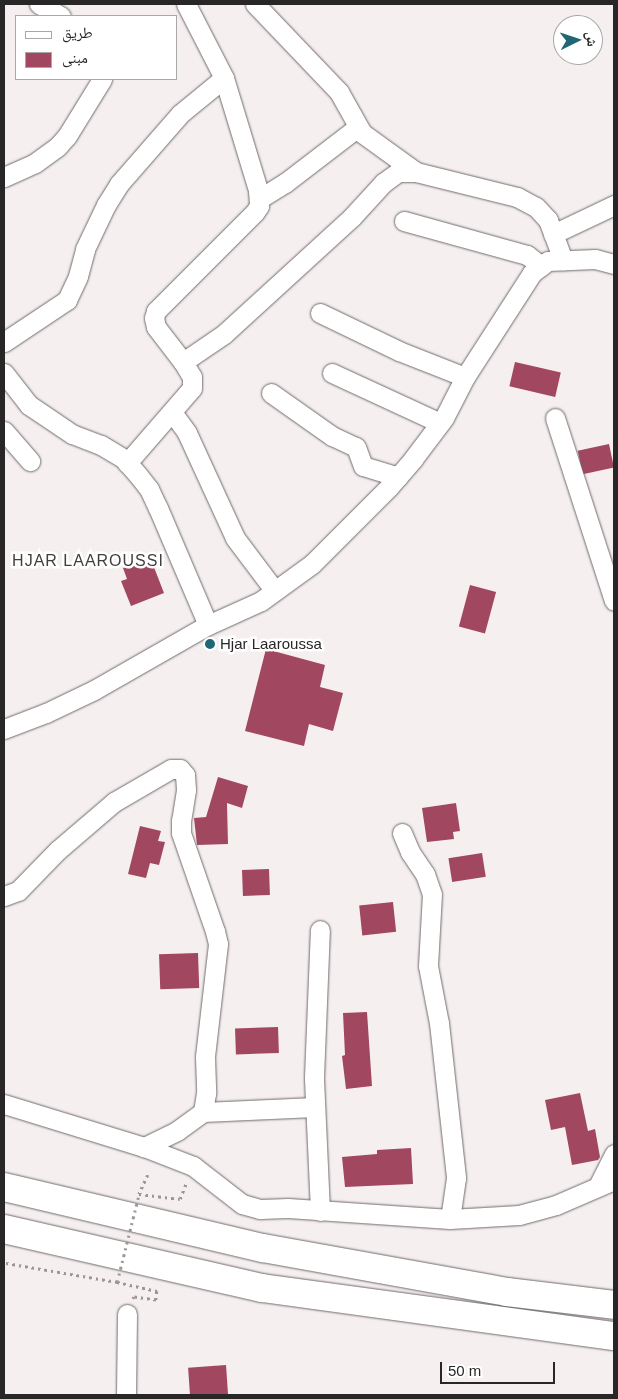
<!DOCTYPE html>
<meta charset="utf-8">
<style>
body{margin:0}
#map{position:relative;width:618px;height:1399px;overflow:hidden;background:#f6eff0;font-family:Arial,"Noto Naskh Arabic",sans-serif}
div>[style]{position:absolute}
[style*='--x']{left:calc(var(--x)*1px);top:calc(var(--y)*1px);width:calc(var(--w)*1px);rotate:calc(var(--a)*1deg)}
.building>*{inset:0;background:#a14760;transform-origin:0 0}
.path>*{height:2.5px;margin-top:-1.25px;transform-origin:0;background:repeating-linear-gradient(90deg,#9c9797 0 2.5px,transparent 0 6.5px)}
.roads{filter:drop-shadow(0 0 1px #706a6b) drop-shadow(0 0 1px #706a6b)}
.street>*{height:19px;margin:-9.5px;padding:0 9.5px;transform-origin:9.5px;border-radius:9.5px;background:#fff}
.highway>*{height:28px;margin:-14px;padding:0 14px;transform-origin:14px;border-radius:14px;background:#fff}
.path-bridge>*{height:2.5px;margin-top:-1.25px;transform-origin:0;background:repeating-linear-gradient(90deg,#9c9797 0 2.5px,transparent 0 6.5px)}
.dots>*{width:14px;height:14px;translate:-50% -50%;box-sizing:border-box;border:2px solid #fff;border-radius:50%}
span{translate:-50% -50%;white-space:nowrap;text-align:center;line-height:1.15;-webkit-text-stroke:5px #fff;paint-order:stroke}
.poi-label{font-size:15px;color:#282626}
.left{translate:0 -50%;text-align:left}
.neighbourhood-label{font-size:16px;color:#433d3e;letter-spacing:1px}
.frame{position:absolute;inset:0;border:5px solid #282626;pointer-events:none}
.legend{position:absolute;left:15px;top:15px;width:162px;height:65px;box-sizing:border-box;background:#fff;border:1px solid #a9a8a8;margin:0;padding:6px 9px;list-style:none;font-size:15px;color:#282626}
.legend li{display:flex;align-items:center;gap:10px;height:25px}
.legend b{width:25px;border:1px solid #a9a8a8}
.north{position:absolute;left:553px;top:15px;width:50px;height:50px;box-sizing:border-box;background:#fff;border:1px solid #a9a8a8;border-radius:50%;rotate:86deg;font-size:14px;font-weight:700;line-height:20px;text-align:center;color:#282626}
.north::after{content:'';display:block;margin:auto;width:18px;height:22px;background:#206776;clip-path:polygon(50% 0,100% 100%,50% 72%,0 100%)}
.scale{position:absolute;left:440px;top:1362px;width:115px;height:22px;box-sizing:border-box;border:2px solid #282626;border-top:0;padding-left:6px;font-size:15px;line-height:18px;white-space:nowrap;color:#282626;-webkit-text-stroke:4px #fff;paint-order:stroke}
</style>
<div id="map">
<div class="building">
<div style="left:515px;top:362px;width:47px;height:25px;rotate:13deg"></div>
<div style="left:609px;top:444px;width:24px;height:32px;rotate:78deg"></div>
<div style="clip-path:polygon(150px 557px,164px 593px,131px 606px,121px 581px,127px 579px,123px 568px)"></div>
<div style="left:470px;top:585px;width:27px;height:43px;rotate:15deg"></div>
<div style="clip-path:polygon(266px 649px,325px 665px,320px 687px,343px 693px,333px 731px,309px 724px,304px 746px,245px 731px)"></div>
<div style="clip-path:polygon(218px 777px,248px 786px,242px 808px,227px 803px,228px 844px,197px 845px,194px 818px,206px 817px)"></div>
<div style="clip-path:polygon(456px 803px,460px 831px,453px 832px,454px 839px,427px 842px,422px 808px)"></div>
<div style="clip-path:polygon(140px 826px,161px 831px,158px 841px,165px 842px,159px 865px,150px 863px,146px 878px,128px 874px)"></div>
<div style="left:482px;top:853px;width:24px;height:34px;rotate:81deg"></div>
<div style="left:269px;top:869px;width:26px;height:27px;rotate:88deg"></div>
<div style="left:393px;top:902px;width:30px;height:34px;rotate:84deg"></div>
<div style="left:198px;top:953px;width:35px;height:39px;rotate:88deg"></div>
<div style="clip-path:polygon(367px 1012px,372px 1086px,346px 1089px,342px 1056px,345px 1055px,343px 1013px)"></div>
<div style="left:278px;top:1027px;width:26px;height:43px;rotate:88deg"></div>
<div style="clip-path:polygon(580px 1093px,588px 1131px,595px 1129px,600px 1157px,598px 1160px,572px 1165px,565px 1127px,551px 1130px,545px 1100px)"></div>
<div style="clip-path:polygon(411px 1148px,413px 1184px,345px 1187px,342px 1157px,377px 1154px,377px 1150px)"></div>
<div style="left:226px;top:1365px;width:30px;height:38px;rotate:86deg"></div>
</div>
<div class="path">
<div style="--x:148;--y:1175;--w:21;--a:115"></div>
<div style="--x:139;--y:1194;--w:41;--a:7"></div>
<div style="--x:180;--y:1199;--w:19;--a:-69"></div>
<div style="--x:6;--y:1263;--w:113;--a:9.7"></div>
<div style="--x:117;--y:1282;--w:41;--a:12.7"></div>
<div style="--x:157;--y:1291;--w:9;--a:96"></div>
<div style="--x:156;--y:1300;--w:22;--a:-172"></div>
<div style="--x:134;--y:1297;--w:2;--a:117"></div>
</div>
<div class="roads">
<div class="street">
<div style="--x:39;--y:4;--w:25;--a:29"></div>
<div style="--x:186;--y:4;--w:83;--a:62.8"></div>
<div style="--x:255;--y:4;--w:122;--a:46.3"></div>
<div style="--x:339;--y:92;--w:47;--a:60.7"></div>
<div style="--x:362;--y:133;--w:67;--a:35.8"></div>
<div style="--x:4;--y:177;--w:34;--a:-24"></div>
<div style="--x:35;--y:163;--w:29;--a:-36"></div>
<div style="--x:58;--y:146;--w:13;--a:-48"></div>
<div style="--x:67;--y:136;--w:67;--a:-58.4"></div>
<div style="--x:259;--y:199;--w:31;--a:-32"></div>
<div style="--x:285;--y:183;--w:92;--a:-37.5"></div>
<div style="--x:404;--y:221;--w:128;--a:15.5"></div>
<div style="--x:527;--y:255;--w:18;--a:38"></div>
<div style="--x:553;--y:234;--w:68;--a:-25.4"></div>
<div style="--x:320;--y:313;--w:88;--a:25.7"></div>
<div style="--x:399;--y:351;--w:71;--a:21.5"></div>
<div style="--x:4;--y:342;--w:76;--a:-33.7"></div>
<div style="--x:67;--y:300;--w:26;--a:-65"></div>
<div style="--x:78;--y:276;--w:28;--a:-75"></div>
<div style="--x:85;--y:249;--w:49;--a:-64.5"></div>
<div style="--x:106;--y:205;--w:25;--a:-58"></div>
<div style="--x:119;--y:184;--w:93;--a:-48.9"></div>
<div style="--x:180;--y:114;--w:57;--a:-39.3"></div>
<div style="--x:224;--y:78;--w:117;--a:73.1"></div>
<div style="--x:258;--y:190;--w:16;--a:86"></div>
<div style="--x:259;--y:206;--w:7;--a:124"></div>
<div style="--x:255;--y:212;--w:140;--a:135"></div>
<div style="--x:156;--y:311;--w:7;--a:106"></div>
<div style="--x:154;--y:318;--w:9;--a:77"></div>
<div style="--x:156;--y:327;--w:44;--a:52.4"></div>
<div style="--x:183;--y:362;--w:50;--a:-34.3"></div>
<div style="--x:224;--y:334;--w:173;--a:-42.4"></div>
<div style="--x:352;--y:217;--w:46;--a:-47.6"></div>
<div style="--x:383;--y:183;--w:19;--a:-36"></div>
<div style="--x:398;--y:172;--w:18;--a:0"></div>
<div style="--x:416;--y:172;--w:104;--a:13.9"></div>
<div style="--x:517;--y:197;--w:21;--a:28"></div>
<div style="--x:536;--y:207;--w:18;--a:47"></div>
<div style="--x:548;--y:220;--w:43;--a:69.4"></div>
<div style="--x:4;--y:373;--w:41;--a:52"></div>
<div style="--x:29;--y:405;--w:52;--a:34"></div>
<div style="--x:72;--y:434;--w:31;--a:21"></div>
<div style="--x:101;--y:445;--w:27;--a:31"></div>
<div style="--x:124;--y:459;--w:21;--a:49"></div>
<div style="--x:138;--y:475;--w:18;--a:52"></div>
<div style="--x:149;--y:489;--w:21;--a:65"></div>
<div style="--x:158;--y:508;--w:127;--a:66.9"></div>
<div style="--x:332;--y:373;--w:119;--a:24.8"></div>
<div style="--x:271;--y:393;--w:75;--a:35.2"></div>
<div style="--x:332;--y:436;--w:26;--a:25"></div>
<div style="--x:356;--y:447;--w:20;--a:70"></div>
<div style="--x:363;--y:466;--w:37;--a:17"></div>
<div style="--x:172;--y:412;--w:26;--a:54"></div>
<div style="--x:187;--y:433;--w:115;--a:65.4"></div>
<div style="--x:235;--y:538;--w:66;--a:53"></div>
<div style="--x:555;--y:418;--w:192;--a:72.1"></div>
<div style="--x:4;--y:431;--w:40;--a:49"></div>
<div style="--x:127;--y:463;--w:99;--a:-49.1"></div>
<div style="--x:192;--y:388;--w:11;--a:-90"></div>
<div style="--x:192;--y:377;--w:17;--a:-121"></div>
<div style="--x:4;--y:729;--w:45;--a:-20.9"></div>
<div style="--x:46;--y:713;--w:53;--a:-25.6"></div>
<div style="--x:94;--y:690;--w:131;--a:-29.7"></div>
<div style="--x:208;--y:625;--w:58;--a:-24.4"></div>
<div style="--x:261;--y:601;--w:63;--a:-36"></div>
<div style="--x:312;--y:564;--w:109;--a:-45"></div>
<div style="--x:389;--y:487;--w:37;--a:-49"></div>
<div style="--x:413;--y:459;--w:51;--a:-52.9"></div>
<div style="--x:444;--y:418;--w:46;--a:-62.9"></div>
<div style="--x:465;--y:377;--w:124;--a:-57.2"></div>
<div style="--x:532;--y:273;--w:20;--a:-37"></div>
<div style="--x:548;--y:261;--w:47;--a:-2.4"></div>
<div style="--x:595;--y:259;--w:20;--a:15"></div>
<div style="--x:402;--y:833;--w:21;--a:67"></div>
<div style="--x:410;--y:852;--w:27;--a:56"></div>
<div style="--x:425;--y:874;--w:21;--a:71"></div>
<div style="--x:432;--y:894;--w:72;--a:93.2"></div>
<div style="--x:428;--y:966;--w:58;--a:79.1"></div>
<div style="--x:439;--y:1023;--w:156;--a:83.7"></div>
<div style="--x:456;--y:1178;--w:41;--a:98.3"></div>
<div style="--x:4;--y:896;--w:15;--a:-20"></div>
<div style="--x:18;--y:891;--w:57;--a:-45.7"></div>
<div style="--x:58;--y:850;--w:74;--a:-40.6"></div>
<div style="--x:114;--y:802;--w:66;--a:-30.1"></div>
<div style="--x:171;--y:769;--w:9;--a:0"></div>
<div style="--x:180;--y:769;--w:8;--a:50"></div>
<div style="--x:185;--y:775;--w:15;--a:86"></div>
<div style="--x:186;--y:790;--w:30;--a:99"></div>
<div style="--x:181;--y:820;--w:13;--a:90"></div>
<div style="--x:181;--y:833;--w:104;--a:70.9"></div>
<div style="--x:215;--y:931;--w:13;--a:77"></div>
<div style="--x:218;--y:944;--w:114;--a:96.6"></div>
<div style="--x:205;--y:1057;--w:36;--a:88"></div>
<div style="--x:206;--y:1093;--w:19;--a:99"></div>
<div style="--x:203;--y:1112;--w:32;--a:144"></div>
<div style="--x:177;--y:1131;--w:37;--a:154"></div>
<div style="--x:4;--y:1104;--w:146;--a:17.1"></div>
<div style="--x:144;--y:1147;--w:53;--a:21.2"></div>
<div style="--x:193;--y:1166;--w:62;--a:37.8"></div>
<div style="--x:242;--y:1204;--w:19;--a:16"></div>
<div style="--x:260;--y:1209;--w:28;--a:-2"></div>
<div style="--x:288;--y:1208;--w:162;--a:3.9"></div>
<div style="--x:450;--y:1219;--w:69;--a:-3.3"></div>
<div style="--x:519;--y:1215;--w:38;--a:-15"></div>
<div style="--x:556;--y:1205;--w:63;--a:-23.3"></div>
<div style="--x:203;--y:1112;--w:112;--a:-2.6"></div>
<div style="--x:598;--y:1186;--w:36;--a:-63"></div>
<div style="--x:320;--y:1211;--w:134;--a:-92.6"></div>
<div style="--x:314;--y:1077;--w:147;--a:-87.7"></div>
<div style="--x:126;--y:1395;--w:81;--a:-89.3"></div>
</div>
<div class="highway">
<div style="--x:4;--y:1187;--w:266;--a:13.3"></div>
<div style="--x:263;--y:1248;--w:248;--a:10.2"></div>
<div style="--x:507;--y:1292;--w:108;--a:6.9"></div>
<div style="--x:4;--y:1229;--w:265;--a:12.9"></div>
<div style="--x:262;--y:1288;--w:355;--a:7.8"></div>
</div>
</div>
<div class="path-bridge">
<div style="--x:117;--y:1282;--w:91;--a:-76"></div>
</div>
<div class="dots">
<div style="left:210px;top:644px;background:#206776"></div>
</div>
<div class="poi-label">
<span class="left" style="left:220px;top:644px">Hjar Laaroussa</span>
</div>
<div class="neighbourhood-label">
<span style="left:88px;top:561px">HJAR LAAROUSSI</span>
</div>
<div class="frame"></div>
<ul class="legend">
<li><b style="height:6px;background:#fff"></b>طريق</li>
<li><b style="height:14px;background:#a14760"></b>مبنى</li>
</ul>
<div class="north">ش</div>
<div class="scale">50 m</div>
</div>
